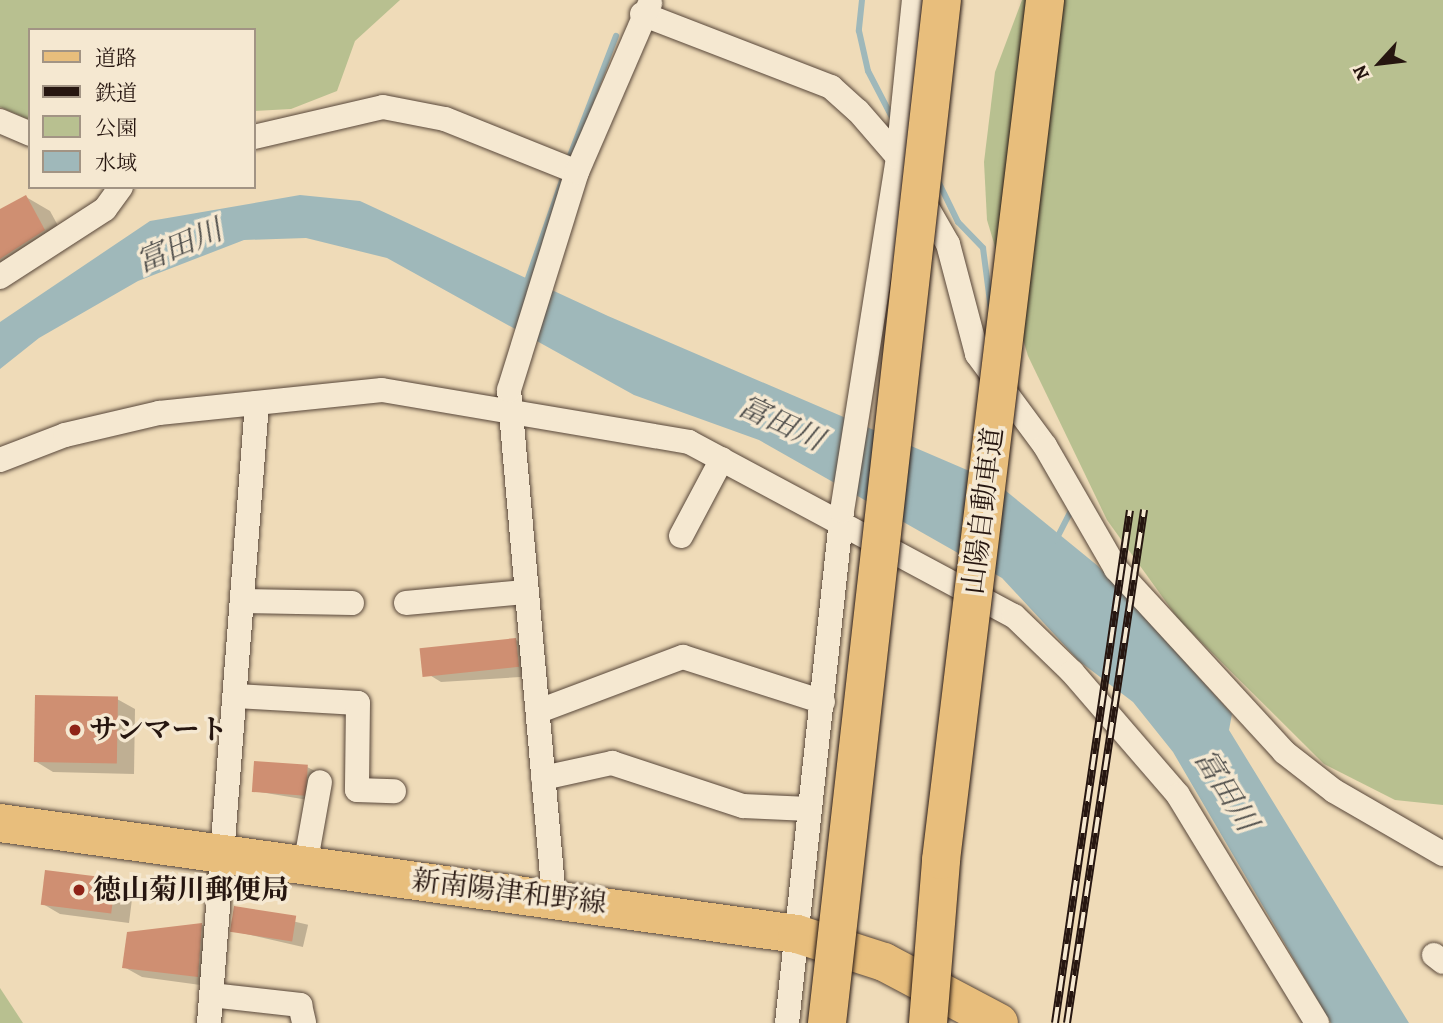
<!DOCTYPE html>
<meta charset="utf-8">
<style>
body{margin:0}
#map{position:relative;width:1443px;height:1023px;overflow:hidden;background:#efdbb8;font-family:Alegreya,"Noto Serif JP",serif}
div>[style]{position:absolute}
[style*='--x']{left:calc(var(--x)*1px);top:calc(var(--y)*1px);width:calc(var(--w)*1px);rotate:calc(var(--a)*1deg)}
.green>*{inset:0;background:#b8c090}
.water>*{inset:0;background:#9fb8ba}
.shadow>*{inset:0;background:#0003;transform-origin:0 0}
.stream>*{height:6px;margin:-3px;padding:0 3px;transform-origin:3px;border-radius:3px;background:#9fb8ba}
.building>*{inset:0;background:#cf8f72;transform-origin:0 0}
.roads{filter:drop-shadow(0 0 2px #58473a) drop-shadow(0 0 2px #58473a)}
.street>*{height:24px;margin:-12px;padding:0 12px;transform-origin:12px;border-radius:12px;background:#f5e8d1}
.primary>*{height:38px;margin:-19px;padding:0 19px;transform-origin:19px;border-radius:19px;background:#e8be7c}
.rail>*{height:8px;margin-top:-4px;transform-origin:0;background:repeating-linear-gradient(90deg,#f5e8d1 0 16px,#261610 0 32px);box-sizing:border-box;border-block:2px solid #261610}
.bridges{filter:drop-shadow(0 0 2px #261610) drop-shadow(0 0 2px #261610)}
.highway-bridge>*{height:38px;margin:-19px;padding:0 19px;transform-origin:19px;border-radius:19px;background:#e8be7c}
.dots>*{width:19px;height:19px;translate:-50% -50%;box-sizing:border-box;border:4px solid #f5e8d1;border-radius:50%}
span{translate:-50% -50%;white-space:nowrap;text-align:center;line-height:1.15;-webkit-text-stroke:7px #f5e8d1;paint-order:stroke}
.street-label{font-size:28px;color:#261610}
.poi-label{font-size:28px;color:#261610;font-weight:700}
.left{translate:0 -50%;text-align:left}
.water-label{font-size:30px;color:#504f4c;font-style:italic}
.legend{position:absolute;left:28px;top:28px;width:228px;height:161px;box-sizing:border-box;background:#f5e8d1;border:2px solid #a29484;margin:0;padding:9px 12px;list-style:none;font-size:21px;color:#261610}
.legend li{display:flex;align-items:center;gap:14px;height:35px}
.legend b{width:35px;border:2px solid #a29484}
.north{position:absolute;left:1345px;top:28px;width:70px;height:70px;-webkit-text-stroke:5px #f5e8d1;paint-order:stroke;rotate:243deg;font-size:19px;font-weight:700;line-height:28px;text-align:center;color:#261610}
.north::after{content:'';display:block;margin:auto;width:24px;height:32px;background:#261610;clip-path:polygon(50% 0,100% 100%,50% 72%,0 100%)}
</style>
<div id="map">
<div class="green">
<div style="clip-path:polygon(0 0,400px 0,355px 41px,337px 91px,291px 109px,254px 111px,254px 30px,30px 30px,30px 120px,0 107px)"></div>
<div style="clip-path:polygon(1443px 0,1443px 805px,1395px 800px,1324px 764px,1179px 620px,1107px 520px,1028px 356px,987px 220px,984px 162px,995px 72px,1022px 0)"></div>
<div style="clip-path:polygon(0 988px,23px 1023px,0 1023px)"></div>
</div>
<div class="water">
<div style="clip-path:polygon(300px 195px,360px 201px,608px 316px,995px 482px,1098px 566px,1232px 714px,1229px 730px,1409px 1023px,1331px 1023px,1173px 752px,1133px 702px,1079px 661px,1002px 578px,759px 440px,634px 395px,387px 258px,306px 238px,244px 240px,138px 281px,39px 338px,0 369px,0 322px,150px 221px)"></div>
</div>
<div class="shadow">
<div style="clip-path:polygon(26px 197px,50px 211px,68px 244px,0 287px,0 211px)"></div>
<div style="clip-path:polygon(516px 640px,534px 651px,536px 676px,441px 682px,423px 671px)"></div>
<div style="clip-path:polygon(117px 699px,135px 709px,134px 774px,53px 772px,35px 761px)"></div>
<div style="clip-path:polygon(307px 767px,319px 773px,314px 801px,254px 791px)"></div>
<div style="clip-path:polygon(46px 872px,115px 881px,133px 891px,129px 923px,60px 914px,43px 904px)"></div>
<div style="left:236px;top:908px;width:74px;height:23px;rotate:13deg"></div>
<div style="clip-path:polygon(201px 924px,219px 935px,215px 987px,142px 977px,124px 967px)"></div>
</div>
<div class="stream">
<div style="--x:862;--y:0;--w:31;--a:96"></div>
<div style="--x:859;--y:31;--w:41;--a:77.3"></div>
<div style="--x:868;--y:71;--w:59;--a:62.6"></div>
<div style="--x:568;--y:161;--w:134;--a:-69"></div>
<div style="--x:937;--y:179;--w:48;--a:64"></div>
<div style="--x:958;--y:222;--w:36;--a:46"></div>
<div style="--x:983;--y:248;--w:63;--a:82.6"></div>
<div style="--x:526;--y:284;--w:119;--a:-70.8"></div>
<div style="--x:1056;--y:540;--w:37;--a:-63"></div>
</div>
<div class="building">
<div style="clip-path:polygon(26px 195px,45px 230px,0 259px,0 209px)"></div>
<div style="left:516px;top:638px;width:29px;height:97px;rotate:84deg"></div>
<div style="left:35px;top:695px;width:83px;height:67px;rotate:1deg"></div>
<div style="left:254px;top:761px;width:54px;height:31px;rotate:4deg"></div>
<div style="left:45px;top:870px;width:71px;height:35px;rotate:7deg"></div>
<div style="left:234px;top:906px;width:63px;height:26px;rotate:9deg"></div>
<div style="clip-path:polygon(202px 923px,198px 977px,122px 968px,127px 932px)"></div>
</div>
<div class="roads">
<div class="street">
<div style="--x:642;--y:14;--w:203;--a:21.1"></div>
<div style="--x:831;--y:87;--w:36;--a:42"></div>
<div style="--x:858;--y:111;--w:61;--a:49"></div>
<div style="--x:898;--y:157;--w:100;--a:60.1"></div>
<div style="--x:948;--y:244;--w:114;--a:75.2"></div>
<div style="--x:977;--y:354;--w:114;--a:53.5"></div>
<div style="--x:1045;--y:446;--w:142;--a:60"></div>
<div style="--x:1116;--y:569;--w:248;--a:47.4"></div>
<div style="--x:1284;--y:752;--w:63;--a:38"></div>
<div style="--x:1334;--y:791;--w:126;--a:30"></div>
<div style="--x:0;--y:121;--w:33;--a:23"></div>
<div style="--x:254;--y:137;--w:132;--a:-13.1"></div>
<div style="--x:383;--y:107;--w:63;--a:11"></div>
<div style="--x:445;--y:119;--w:142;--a:21.9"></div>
<div style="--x:0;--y:277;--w:125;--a:-32.9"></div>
<div style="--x:105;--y:209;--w:27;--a:-54"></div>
<div style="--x:0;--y:460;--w:70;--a:-21"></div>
<div style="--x:65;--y:435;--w:97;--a:-13.2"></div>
<div style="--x:159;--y:413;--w:224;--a:-5.9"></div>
<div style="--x:382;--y:390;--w:311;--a:9.6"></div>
<div style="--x:689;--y:442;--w:369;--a:28.2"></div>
<div style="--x:1014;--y:616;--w:81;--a:44"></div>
<div style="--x:1072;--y:672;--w:162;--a:49.2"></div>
<div style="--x:1178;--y:795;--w:267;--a:58.6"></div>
<div style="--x:681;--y:536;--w:87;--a:-62"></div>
<div style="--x:243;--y:601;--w:109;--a:1.1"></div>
<div style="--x:406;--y:603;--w:119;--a:-5.3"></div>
<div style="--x:236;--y:696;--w:122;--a:3.3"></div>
<div style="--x:358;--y:703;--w:87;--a:90.7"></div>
<div style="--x:357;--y:790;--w:37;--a:2"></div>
<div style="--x:539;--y:711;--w:154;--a:-20.6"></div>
<div style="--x:683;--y:657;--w:147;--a:17.8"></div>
<div style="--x:543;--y:778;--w:71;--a:-12.3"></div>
<div style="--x:612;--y:763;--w:138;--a:18.2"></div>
<div style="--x:743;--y:806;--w:66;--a:2.6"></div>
<div style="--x:305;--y:866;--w:85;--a:-79.9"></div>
<div style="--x:554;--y:898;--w:510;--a:-95.06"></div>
<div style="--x:509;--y:390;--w:228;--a:-72.7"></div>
<div style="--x:577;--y:172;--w:184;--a:-66.6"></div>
<div style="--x:1434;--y:955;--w:11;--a:38"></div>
<div style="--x:211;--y:995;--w:90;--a:6.4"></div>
<div style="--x:300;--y:1005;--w:18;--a:77"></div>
<div style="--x:209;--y:1023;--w:622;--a:-85.57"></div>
<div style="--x:787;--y:1023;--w:515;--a:-83.87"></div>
<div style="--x:842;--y:511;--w:358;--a:-81"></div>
<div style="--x:898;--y:157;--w:158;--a:-84.2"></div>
</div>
<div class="primary">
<div style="--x:0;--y:823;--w:805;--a:7.93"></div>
<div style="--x:797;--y:934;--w:91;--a:17.8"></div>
<div style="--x:884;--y:962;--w:130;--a:27.9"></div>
</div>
</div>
<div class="rail">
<div style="--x:1055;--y:1023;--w:518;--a:-81.68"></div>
<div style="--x:1067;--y:1023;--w:519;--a:-81.46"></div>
</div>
<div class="bridges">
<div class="highway-bridge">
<div style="--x:827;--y:1023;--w:1029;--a:-83.59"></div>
<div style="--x:928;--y:1023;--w:164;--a:-85.4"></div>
<div style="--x:941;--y:860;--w:866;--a:-83.1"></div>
</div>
</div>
<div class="dots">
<div style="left:75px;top:730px;background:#8f2418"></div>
<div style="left:79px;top:890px;background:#8f2418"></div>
</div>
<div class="street-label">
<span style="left:983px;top:511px;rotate:-83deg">山陽自動車道</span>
<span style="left:509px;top:892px;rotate:7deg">新南陽津和野線</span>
</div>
<div class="poi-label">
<span class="left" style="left:89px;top:730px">サンマート</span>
<span class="left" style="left:93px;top:890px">徳山菊川郵便局</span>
</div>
<div class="water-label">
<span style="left:179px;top:246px;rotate:-23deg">富田川</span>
<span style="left:781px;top:423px;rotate:25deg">富田川</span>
<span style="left:1226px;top:790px;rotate:58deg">富田川</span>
</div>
<ul class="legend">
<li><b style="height:9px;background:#e8be7c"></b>道路</li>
<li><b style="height:9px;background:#261610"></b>鉄道</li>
<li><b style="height:19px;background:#b8c090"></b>公園</li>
<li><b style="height:19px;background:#9fb8ba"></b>水域</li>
</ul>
<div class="north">N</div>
</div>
